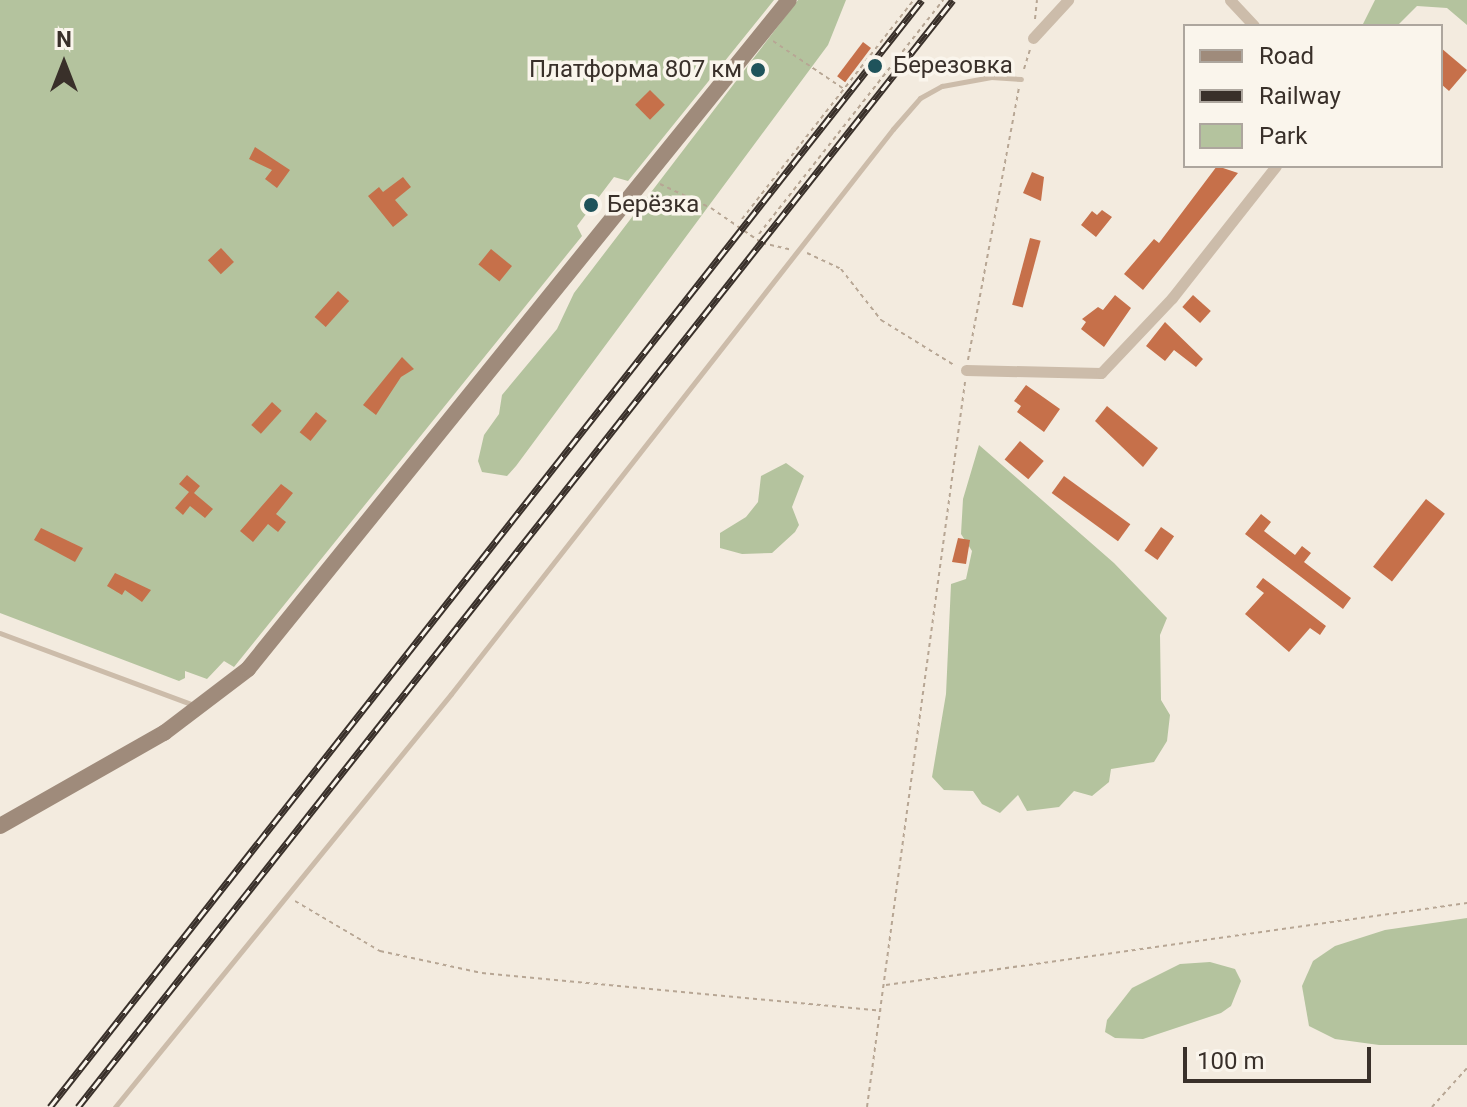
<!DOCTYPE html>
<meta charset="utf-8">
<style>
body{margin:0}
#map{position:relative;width:1467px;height:1107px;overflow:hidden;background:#f3ebdf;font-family:Roboto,sans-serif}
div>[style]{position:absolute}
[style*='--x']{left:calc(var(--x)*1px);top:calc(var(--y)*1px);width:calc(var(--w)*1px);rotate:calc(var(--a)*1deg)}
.green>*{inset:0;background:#b4c39e}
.building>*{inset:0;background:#c6704a;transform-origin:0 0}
.path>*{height:2px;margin-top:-1px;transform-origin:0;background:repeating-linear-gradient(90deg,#b7a694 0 4px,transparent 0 8px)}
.lane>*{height:5px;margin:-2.5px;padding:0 2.5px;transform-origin:2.5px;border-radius:2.5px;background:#ccbcaa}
.street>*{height:11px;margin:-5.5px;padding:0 5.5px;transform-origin:5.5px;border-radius:5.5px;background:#ccbcaa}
.secondary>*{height:16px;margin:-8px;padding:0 8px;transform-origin:8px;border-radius:8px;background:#9f8b7b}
.rail>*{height:7px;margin-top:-3.5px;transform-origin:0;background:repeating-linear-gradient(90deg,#faf5ec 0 12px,#39302a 0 24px);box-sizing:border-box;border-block:2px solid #39302a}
.dots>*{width:22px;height:22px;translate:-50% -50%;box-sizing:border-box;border:4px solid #faf5ec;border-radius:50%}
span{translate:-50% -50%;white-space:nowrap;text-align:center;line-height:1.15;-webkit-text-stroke:7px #faf5ec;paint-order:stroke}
.poi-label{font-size:24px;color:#39302a}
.left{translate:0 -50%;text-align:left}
.right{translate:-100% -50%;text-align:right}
.legend{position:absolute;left:1183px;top:24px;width:260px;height:144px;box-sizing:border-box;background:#faf5ec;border:2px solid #ada69e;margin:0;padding:10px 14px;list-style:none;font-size:24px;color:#39302a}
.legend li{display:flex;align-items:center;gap:16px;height:40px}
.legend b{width:40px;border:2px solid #ada69e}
.north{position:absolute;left:24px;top:24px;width:80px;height:80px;-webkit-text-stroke:6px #faf5ec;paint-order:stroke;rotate:0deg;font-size:22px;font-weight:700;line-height:32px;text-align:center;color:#39302a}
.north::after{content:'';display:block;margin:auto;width:28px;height:36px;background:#39302a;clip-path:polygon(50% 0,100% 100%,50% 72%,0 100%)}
.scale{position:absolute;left:1183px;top:1047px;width:188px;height:36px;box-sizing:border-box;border:4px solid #39302a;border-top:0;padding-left:10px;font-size:24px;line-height:28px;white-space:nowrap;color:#39302a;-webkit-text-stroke:6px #faf5ec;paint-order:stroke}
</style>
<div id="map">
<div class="green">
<div style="clip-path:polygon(0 0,774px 0,628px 181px,614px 177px,577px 226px,582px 236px,234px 667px,224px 661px,207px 679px,185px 671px,185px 678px,179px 681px,0 613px)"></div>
<div style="clip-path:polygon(798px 0,846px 0,828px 45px,516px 466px,507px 476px,482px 472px,478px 461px,484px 435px,499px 414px,502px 395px,557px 329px,574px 293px)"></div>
<div style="clip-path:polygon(1375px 0,1467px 0,1467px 25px,1447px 8px,1417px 6px,1397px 26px,1362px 26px)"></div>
<div style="clip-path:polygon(979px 445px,1114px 563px,1167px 618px,1160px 635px,1161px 700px,1170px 715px,1167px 741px,1154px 762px,1111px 769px,1109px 782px,1092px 796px,1074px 791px,1059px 807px,1027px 811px,1018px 795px,1000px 813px,982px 804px,973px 791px,944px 790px,932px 777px,946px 694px,951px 584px,966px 579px,972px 551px,961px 534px,963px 499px)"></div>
<div style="clip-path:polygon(786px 463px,804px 476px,792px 507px,799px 525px,795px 532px,772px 553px,742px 554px,720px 548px,720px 533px,746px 517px,758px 502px,761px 476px)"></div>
<div style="clip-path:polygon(1467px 918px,1467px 1045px,1379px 1045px,1335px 1039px,1309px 1026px,1302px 986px,1313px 961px,1335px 946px,1385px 930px)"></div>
<div style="clip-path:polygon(1210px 962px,1235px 969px,1241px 981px,1231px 1006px,1221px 1013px,1143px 1039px,1115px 1038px,1105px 1032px,1107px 1020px,1132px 988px,1180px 964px)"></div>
</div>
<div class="building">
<div style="left:863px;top:42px;width:10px;height:43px;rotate:37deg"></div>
<div style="clip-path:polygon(1441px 48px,1467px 70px,1449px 91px,1441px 84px)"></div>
<div style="left:650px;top:90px;width:21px;height:21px;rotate:45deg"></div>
<div style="clip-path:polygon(255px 147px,290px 170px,277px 188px,265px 179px,272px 170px,249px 159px)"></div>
<div style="clip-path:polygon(1217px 166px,1238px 173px,1143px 290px,1124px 274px,1154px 239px,1159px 243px)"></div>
<div style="clip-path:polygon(1032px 172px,1044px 177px,1041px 201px,1023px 193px)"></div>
<div style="clip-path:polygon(403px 177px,411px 187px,395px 200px,408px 215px,393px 227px,368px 196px,379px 187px,383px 192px)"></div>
<div style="clip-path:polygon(1102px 210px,1112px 217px,1096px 237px,1081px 225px,1092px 211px,1097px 215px)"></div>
<div style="left:1030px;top:238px;width:11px;height:69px;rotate:15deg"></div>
<div style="left:221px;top:248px;width:19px;height:18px;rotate:47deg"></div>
<div style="left:491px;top:249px;width:27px;height:20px;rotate:39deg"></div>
<div style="left:338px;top:291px;width:15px;height:35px;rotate:42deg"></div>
<div style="clip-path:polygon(1115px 295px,1131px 308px,1104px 347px,1081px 329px,1086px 322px,1082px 319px,1098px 307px,1103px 310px)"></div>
<div style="left:1193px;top:295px;width:24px;height:16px;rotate:42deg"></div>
<div style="clip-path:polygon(1165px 322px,1203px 359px,1196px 367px,1174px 350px,1165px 361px,1146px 346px)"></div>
<div style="clip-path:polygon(402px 357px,414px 369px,401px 377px,376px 415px,363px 405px)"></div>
<div style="clip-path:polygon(1026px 385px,1060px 409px,1044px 432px,1017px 412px,1021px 406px,1014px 401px)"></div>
<div style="left:272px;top:402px;width:13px;height:31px;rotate:42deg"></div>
<div style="clip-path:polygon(1107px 406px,1158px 448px,1143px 467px,1095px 421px)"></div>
<div style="left:316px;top:412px;width:14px;height:26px;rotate:39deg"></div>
<div style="left:1020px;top:441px;width:31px;height:24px;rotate:40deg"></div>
<div style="clip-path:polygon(187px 475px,200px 486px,194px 493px,213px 509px,205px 518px,190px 506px,183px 515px,175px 508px,189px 492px,179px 484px)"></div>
<div style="left:1064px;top:476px;width:82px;height:21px;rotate:36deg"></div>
<div style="clip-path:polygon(281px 484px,293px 493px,276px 514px,286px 522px,278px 532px,268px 524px,253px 542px,240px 531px)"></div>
<div style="left:1426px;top:499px;width:24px;height:86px;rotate:38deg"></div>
<div style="clip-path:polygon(1261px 514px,1271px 522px,1264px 531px,1295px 555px,1302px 546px,1311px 553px,1304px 562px,1351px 598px,1343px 609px,1245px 534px)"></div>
<div style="left:1161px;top:527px;width:16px;height:29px;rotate:35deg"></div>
<div style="clip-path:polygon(41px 528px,83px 548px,75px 562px,34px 540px)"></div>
<div style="clip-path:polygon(958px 538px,970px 540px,966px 564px,952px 562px)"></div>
<div style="clip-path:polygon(115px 573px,151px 590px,142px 602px,125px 590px,122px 595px,107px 586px)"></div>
<div style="clip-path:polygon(1263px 578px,1326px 626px,1320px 635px,1310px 628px,1289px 652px,1245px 614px,1264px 593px,1256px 587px)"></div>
</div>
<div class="path">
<div style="--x:1035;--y:19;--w:19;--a:-84"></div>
<div style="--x:773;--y:41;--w:86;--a:34.1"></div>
<div style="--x:1024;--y:69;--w:21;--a:-73"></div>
<div style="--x:660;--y:184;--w:56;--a:25.2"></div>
<div style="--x:711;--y:208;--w:62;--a:34.5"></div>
<div style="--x:762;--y:243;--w:28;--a:13"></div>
<div style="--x:742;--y:219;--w:278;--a:-51.9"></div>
<div style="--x:759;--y:234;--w:298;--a:-51.8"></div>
<div style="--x:807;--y:253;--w:38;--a:25"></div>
<div style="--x:841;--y:269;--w:65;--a:51.9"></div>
<div style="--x:881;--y:320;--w:86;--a:31.7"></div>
<div style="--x:968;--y:360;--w:278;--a:-79.4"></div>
<div style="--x:295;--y:901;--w:99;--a:30.5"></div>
<div style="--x:380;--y:951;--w:104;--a:12.2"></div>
<div style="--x:482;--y:973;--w:401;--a:5.4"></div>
<div style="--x:886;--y:985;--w:587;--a:-8.03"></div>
<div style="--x:867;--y:1107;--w:732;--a:-82.3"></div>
<div style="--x:1432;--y:1107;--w:52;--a:-48.1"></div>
</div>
<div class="lane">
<div style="--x:0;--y:633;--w:207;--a:20.4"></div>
<div style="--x:115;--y:1107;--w:532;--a:-50.87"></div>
<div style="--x:451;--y:694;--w:717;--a:-51.96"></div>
<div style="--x:893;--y:129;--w:41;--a:-48.9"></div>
<div style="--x:920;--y:98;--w:25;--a:-29"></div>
<div style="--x:942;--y:86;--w:50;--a:-10.4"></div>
<div style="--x:991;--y:77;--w:30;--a:4"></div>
</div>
<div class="street">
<div style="--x:1230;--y:0;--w:35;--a:47"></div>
<div style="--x:1033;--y:38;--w:52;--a:-47.4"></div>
<div style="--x:966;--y:370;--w:135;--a:1.3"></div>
<div style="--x:1101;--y:373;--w:103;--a:-46.6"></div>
<div style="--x:1172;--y:298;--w:168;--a:-51.8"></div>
</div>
<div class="secondary">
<div style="--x:0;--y:826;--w:189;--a:-29.6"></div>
<div style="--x:164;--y:733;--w:106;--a:-37.3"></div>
<div style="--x:248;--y:669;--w:860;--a:-51.04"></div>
</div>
<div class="rail">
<div style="--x:50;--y:1107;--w:1409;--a:-51.77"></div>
<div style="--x:78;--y:1107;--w:1411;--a:-51.68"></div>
</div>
<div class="dots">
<div style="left:875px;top:66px;background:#1f535b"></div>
<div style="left:758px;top:70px;background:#1f535b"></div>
<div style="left:591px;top:205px;background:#1f535b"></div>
</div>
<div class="poi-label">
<span class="left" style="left:893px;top:66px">Березовка</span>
<span class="right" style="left:742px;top:70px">Платформа 807 км</span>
<span class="left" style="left:607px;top:205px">Берёзка</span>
</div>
<ul class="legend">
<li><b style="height:10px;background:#9f8b7b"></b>Road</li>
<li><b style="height:10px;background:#39302a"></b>Railway</li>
<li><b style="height:22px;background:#b4c39e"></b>Park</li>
</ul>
<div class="north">N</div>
<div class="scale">100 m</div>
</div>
